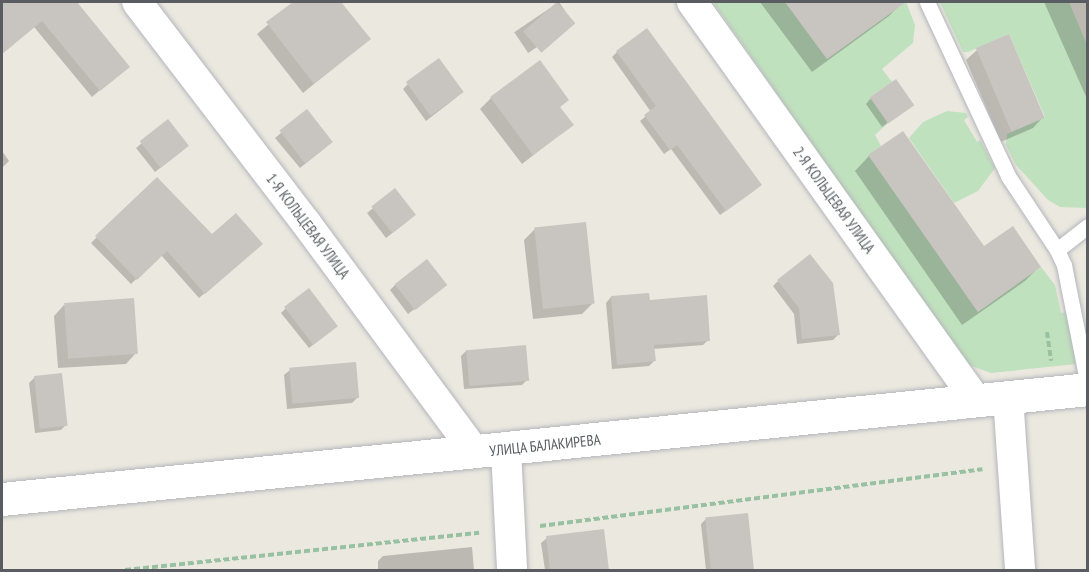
<!DOCTYPE html>
<meta charset="utf-8">
<style>
body{margin:0}
#map{position:relative;width:1089px;height:572px;overflow:hidden;background:#ebe8e0;font-family:"PT Sans Narrow",sans-serif}
div>[style]{position:absolute}
[style*='--x']{left:calc(var(--x)*1px);top:calc(var(--y)*1px);width:calc(var(--w)*1px);rotate:calc(var(--a)*1deg)}
.green>*{inset:0;background:#c0e1be}
.shadow>*{inset:0;background:#0003;transform-origin:0 0}
.building>*{inset:0;background:#c8c4c0;transform-origin:0 0}
.path>*{height:4px;margin-top:-2px;transform-origin:0;background:repeating-linear-gradient(90deg,#98c1a1 0 6px,transparent 0 9px)}
.roads{filter:drop-shadow(0 0 2px #b3b6ba) drop-shadow(0 0 2px #b3b6ba)}
.lane>*{height:15px;margin:-7.5px;padding:0 7.5px;transform-origin:7.5px;border-radius:7.5px;background:#fff}
.street>*{height:30px;margin:-15px;padding:0 15px;transform-origin:15px;border-radius:15px;background:#fff}
.secondary>*{height:33px;margin:-16.5px;padding:0 16.5px;transform-origin:16.5px;border-radius:16.5px;background:#fff}
span{translate:-50% -50%;white-space:nowrap;text-align:center;line-height:1.15;-webkit-text-stroke:4.5px #fff;paint-order:stroke}
.street-label{font-size:15px;color:#595c60}
.frame{position:absolute;inset:0;border:3px solid #595c60;pointer-events:none}
</style>
<div id="map">
<div class="green">
<div style="clip-path:polygon(713px 2px,785px 2px,827px 59px,906px 2px,915px 25px,913px 43px,882px 69px,892px 82px,870px 97px,888px 123px,875px 135px,881px 146px,869px 155px,977px 311px,1041px 267px,1055px 285px,1061px 313px,1068px 312px,1076px 364px,991px 373px,966px 364px)"></div>
<div style="clip-path:polygon(940px 2px,1069px 2px,1087px 45px,1087px 208px,1060px 207px,1048px 200px,1016px 165px,1006px 145px,1007px 134px,1045px 117px,1009px 34px,968px 52px,963px 52px)"></div>
<div style="clip-path:polygon(947px 111px,966px 113px,968px 117px,964px 120px,977px 142px,980px 140px,995px 168px,978px 191px,954px 203px,909px 138px,923px 122px)"></div>
</div>
<div class="shadow">
<div style="clip-path:polygon(8px 2px,76px 2px,128px 66px,92px 97px,34px 27px,2px 54px,2px 7px)"></div>
<div style="clip-path:polygon(295px 2px,339px 2px,369px 39px,303px 93px,257px 34px)"></div>
<div style="left:559px;top:2px;width:25px;height:54px;rotate:56deg"></div>
<div style="clip-path:polygon(760px 2px,903px 2px,889px 16px,812px 72px)"></div>
<div style="clip-path:polygon(1044px 2px,1088px 2px,1088px 101px)"></div>
<div style="clip-path:polygon(1008px 36px,1043px 117px,1033px 128px,1001px 142px,966px 60px,977px 50px)"></div>
<div style="clip-path:polygon(617px 52px,755px 190px,720px 215px,671px 149px,664px 154px,640px 121px,651px 112px,612px 57px)"></div>
<div style="clip-path:polygon(408px 84px,457px 97px,426px 121px,403px 89px)"></div>
<div style="clip-path:polygon(491px 98px,567px 100px,559px 108px,572px 125px,522px 164px,480px 109px)"></div>
<div style="clip-path:polygon(871px 98px,912px 105px,882px 127px,866px 104px)"></div>
<div style="clip-path:polygon(307px 111px,326px 147px,300px 168px,275px 138px)"></div>
<div style="clip-path:polygon(168px 121px,182px 151px,155px 172px,136px 148px)"></div>
<div style="clip-path:polygon(2px 151px,9px 161px,2px 168px)"></div>
<div style="clip-path:polygon(869px 156px,984px 248px,1039px 267px,1025px 281px,962px 325px,855px 171px)"></div>
<div style="clip-path:polygon(157px 179px,212px 236px,255px 250px,199px 298px,161px 255px,131px 284px,91px 243px)"></div>
<div style="clip-path:polygon(395px 191px,409px 220px,386px 238px,367px 213px)"></div>
<div style="clip-path:polygon(535px 229px,593px 303px,582px 314px,533px 319px,524px 240px)"></div>
<div style="clip-path:polygon(778px 281px,838px 335px,833px 340px,797px 344px,794px 314px,773px 286px)"></div>
<div style="clip-path:polygon(395px 285px,439px 290px,408px 314px,390px 290px)"></div>
<div style="clip-path:polygon(611px 297px,649px 301px,708px 340px,703px 345px,653px 349px,654px 361px,649px 366px,612px 369px,606px 303px)"></div>
<div style="clip-path:polygon(64px 305px,136px 353px,126px 364px,58px 368px,54px 316px)"></div>
<div style="clip-path:polygon(286px 308px,331px 331px,309px 348px,281px 313px)"></div>
<div style="clip-path:polygon(467px 350px,527px 380px,522px 385px,464px 389px,461px 356px)"></div>
<div style="clip-path:polygon(290px 370px,358px 397px,352px 403px,287px 409px,284px 375px)"></div>
<div style="clip-path:polygon(35px 377px,66px 425px,61px 430px,35px 433px,29px 383px)"></div>
<div style="clip-path:polygon(706px 519px,752px 569px,751px 570px,706px 570px,701px 524px)"></div>
<div style="clip-path:polygon(602px 531px,607px 570px,545px 570px,541px 543px,547px 538px)"></div>
<div style="clip-path:polygon(472px 547px,474px 570px,378px 570px,378px 561px,383px 556px)"></div>
</div>
<div class="building">
<div style="clip-path:polygon(2px 2px,77px 2px,130px 67px,100px 91px,42px 21px,2px 54px)"></div>
<div style="clip-path:polygon(293px 2px,341px 2px,371px 39px,314px 84px,266px 22px)"></div>
<div style="left:557px;top:2px;width:28px;height:45px;rotate:49deg"></div>
<div style="clip-path:polygon(785px 2px,906px 2px,827px 59px)"></div>
<div style="clip-path:polygon(647px 28px,762px 185px,726px 211px,677px 145px,670px 150px,644px 115px,656px 106px,616px 51px)"></div>
<div style="left:1009px;top:34px;width:91px;height:36px;rotate:67deg"></div>
<div style="left:439px;top:58px;width:42px;height:41px;rotate:54deg"></div>
<div style="clip-path:polygon(540px 60px,569px 100px,560px 107px,574px 125px,533px 155px,490px 97px)"></div>
<div style="left:896px;top:79px;width:32px;height:32px;rotate:55deg"></div>
<div style="left:307px;top:109px;width:42px;height:35px;rotate:52deg"></div>
<div style="left:168px;top:119px;width:34px;height:36px;rotate:52deg"></div>
<div style="clip-path:polygon(903px 131px,984px 246px,1013px 226px,1041px 267px,978px 312px,868px 155px)"></div>
<div style="clip-path:polygon(157px 177px,212px 234px,236px 213px,263px 244px,205px 294px,167px 251px,137px 280px,95px 236px)"></div>
<div style="left:395px;top:188px;width:34px;height:30px;rotate:52deg"></div>
<div style="left:586px;top:222px;width:82px;height:52px;rotate:84deg"></div>
<div style="clip-path:polygon(810px 254px,833px 283px,840px 335px,802px 339px,799px 308px,777px 280px)"></div>
<div style="left:427px;top:259px;width:33px;height:41px;rotate:52deg"></div>
<div style="left:309px;top:288px;width:48px;height:31px;rotate:53deg"></div>
<div style="clip-path:polygon(649px 293px,650px 300px,707px 295px,710px 341px,654px 345px,656px 361px,617px 365px,611px 296px)"></div>
<div style="left:134px;top:298px;width:56px;height:70px;rotate:86deg"></div>
<div style="left:526px;top:345px;width:36px;height:60px;rotate:85deg"></div>
<div style="left:356px;top:362px;width:36px;height:67px;rotate:85deg"></div>
<div style="left:62px;top:373px;width:53px;height:28px;rotate:84deg"></div>
<div style="left:748px;top:513px;width:57px;height:43px;rotate:84deg"></div>
<div style="clip-path:polygon(604px 529px,609px 570px,550px 570px,546px 536px)"></div>
</div>
<div class="path">
<div style="--x:1047;--y:332;--w:29;--a:82"></div>
<div style="--x:540;--y:526;--w:446;--a:-7.3"></div>
<div style="--x:125;--y:570;--w:356;--a:-6"></div>
</div>
<div class="roads">
<div class="lane">
<div style="--x:927;--y:2;--w:192;--a:65"></div>
<div style="--x:1008;--y:176;--w:89;--a:56.5"></div>
<div style="--x:1057;--y:250;--w:17;--a:65"></div>
<div style="--x:1064;--y:265;--w:123;--a:78.8"></div>
<div style="--x:1057;--y:250;--w:39;--a:-38"></div>
</div>
<div class="street">
<div style="--x:137;--y:2;--w:278;--a:52.6"></div>
<div style="--x:306;--y:223;--w:285;--a:53.6"></div>
<div style="--x:692;--y:2;--w:489;--a:54.5"></div>
<div style="--x:1008;--y:397;--w:173;--a:86"></div>
<div style="--x:506;--y:450;--w:120;--a:87.1"></div>
</div>
<div class="secondary">
<div style="--x:2;--y:499;--w:1092;--a:-5.78"></div>
</div>
</div>
<div class="street-label">
<span style="left:834px;top:200px;rotate:54deg">2-Я КОЛЬЦЕВАЯ УЛИЦА</span>
<span style="left:308px;top:226px;rotate:53deg">1-Я КОЛЬЦЕВАЯ УЛИЦА</span>
<span style="left:545px;top:445px;rotate:-6deg">УЛИЦА БАЛАКИРЕВА</span>
</div>
<div class="frame"></div>
</div>
